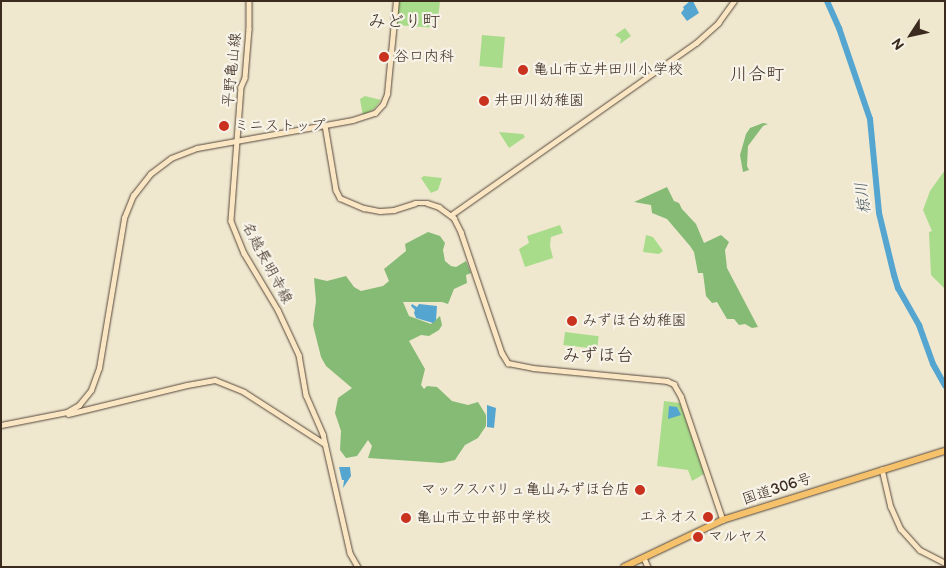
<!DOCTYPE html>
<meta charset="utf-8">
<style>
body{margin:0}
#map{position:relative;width:946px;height:568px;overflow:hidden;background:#efe8cf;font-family:"Balsamiq Sans","Klee One",sans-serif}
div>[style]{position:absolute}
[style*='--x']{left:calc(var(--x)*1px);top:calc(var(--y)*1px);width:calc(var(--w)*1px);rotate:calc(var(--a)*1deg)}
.green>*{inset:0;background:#a8db8a;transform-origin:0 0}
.forest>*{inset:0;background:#86bb76}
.water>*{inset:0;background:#54a5cf}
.river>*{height:6px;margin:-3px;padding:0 3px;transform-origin:3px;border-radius:3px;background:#54a5cf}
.roads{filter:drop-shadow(0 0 1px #564639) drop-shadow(0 0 1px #564639)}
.secondary>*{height:4.5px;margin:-2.25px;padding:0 2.25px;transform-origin:2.25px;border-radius:2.25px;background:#fbe6c4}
.highway>*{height:5.5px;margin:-2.75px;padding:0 2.75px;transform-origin:2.75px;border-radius:2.75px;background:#f5c16b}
.dots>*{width:14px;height:14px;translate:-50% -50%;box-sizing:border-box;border:2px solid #f7f3e8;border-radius:50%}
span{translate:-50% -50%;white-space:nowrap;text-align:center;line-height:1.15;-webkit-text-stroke:4.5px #f7f3e8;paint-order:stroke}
.poi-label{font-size:15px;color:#3b2a1e}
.left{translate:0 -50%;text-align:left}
.right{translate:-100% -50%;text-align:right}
.street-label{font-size:15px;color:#3b2a1e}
.water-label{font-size:16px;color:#44555c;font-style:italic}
.quarter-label{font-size:18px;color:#3b2a1e}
.frame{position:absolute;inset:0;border:2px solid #3b2a1e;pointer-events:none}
.north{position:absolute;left:886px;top:10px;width:50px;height:50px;-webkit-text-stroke:4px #f7f3e8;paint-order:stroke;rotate:235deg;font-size:14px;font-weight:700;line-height:20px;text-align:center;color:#3b2a1e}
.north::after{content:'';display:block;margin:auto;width:18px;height:22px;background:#3b2a1e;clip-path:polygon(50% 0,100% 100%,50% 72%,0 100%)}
</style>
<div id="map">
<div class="green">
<div style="clip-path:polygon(398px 1px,440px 1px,437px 28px,396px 25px)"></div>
<div style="clip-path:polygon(625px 28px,631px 36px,620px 44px,621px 39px,615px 35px)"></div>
<div style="left:482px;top:35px;width:23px;height:31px;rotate:5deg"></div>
<div style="clip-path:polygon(365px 96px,381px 100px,374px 109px,363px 116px,360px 99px)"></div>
<div style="clip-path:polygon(499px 132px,523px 134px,525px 137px,509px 148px)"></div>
<div style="clip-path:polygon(945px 170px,945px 289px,931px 275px,929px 232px,932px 231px,923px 210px,930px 191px)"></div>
<div style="clip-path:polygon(424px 176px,442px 178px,438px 190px,431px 193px,421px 178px)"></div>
<div style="clip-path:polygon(560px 225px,563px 233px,551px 237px,550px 246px,553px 258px,525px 267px,519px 249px,529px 243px,527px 236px)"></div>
<div style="clip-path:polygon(646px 235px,653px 237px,663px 251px,659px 254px,643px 252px)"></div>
<div style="left:565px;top:332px;width:34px;height:13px;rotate:7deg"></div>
<div style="clip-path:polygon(664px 401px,680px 403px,704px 474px,692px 481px,688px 470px,657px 466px)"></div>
</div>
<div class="forest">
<div style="clip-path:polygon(763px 123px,768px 124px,763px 126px,748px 146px,747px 166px,749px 170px,743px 172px,740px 155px,746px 134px,750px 128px)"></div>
<div style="clip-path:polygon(667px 187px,674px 201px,679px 203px,682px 209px,696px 224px,704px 243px,721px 235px,729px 242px,725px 250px,727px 268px,758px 327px,752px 328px,745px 324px,739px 325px,734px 319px,727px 319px,717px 302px,712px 303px,706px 296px,703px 273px,698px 273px,694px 252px,690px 246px,667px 219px,652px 213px,651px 205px,634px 202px)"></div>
<div style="clip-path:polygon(428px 232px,440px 236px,445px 243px,443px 250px,445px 261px,451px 266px,456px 267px,466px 261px,471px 273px,466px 275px,467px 283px,454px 289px,448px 304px,442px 302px,403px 302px,409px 316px,431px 324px,440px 316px,442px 325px,439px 330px,429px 336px,421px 335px,409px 341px,425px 369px,421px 385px,424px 389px,427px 386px,437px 387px,452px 401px,468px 405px,478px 402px,486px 415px,486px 426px,478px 438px,465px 445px,455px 460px,442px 463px,368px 458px,372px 446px,368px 440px,357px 456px,346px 458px,340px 450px,341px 431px,335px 413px,338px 398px,352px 388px,326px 366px,321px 357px,313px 325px,316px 301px,314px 278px,327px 281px,346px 276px,354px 287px,361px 291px,383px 286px,389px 281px,384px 269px,406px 251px,405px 244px)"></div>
</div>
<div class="water">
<div style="clip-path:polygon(690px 1px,693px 1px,699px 13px,687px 21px,681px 13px,684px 9px,683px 7px)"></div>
<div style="clip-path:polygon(412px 304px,417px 307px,419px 304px,437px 306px,436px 320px,433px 323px,416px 318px,414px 313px,415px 310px,411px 306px)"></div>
<div style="clip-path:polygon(487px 405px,496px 408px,494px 428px,487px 427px)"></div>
<div style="clip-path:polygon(669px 406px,677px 407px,681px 415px,668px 419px)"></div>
<div style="clip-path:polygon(339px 467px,350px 467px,351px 476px,343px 488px,344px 480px,342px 480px)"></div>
</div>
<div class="river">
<div style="--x:827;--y:1;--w:30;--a:66"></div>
<div style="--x:839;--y:28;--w:96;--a:71.2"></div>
<div style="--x:870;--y:119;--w:94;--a:84.5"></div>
<div style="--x:879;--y:213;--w:64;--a:76.4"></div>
<div style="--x:894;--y:275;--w:14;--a:73"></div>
<div style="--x:898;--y:288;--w:43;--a:60.4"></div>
<div style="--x:919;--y:325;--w:41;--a:70.3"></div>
<div style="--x:933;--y:364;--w:25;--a:61"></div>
</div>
<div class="roads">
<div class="secondary">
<div style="--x:249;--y:1;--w:28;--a:90"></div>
<div style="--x:249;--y:29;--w:49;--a:94.7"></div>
<div style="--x:245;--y:78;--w:10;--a:114"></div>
<div style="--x:241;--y:87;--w:134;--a:94.3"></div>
<div style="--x:231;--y:221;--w:35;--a:68"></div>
<div style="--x:244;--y:253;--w:66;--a:59.2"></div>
<div style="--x:278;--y:310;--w:50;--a:65"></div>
<div style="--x:299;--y:355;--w:41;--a:80.1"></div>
<div style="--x:306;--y:395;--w:43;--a:66.4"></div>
<div style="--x:323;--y:434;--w:122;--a:77.2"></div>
<div style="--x:350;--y:553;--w:16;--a:60"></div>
<div style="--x:325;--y:125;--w:66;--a:80.4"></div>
<div style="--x:336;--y:190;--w:9;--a:63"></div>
<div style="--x:340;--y:198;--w:26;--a:23"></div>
<div style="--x:364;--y:208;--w:16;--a:11"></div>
<div style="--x:380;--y:211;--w:14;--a:-4"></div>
<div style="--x:394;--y:210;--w:22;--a:-18"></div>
<div style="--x:415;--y:203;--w:12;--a:0"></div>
<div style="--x:427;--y:203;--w:13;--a:18"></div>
<div style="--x:439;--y:207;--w:19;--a:36"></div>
<div style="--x:454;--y:218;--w:16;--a:63"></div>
<div style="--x:461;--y:232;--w:128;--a:71.3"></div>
<div style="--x:502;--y:353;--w:12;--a:59"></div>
<div style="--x:508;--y:363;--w:25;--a:11"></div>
<div style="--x:533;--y:368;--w:135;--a:5.5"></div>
<div style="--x:667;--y:381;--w:8;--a:23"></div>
<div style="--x:674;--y:384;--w:14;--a:60"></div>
<div style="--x:681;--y:396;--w:131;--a:71.3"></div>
<div style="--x:451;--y:215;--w:299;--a:-35.1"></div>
<div style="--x:696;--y:43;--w:30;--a:-42"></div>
<div style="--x:718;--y:23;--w:27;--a:-54"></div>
<div style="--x:68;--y:414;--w:122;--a:-13.7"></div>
<div style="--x:187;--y:385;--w:28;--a:-10"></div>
<div style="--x:215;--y:380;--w:31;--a:22"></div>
<div style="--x:244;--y:392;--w:96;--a:32.7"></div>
<div style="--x:1;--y:425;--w:67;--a:-11.1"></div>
<div style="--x:67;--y:412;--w:14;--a:-30"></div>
<div style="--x:79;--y:405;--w:19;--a:-51"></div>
<div style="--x:91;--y:390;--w:23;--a:-70"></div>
<div style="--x:99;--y:368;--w:152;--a:-80.5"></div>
<div style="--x:124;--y:218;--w:24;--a:-68"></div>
<div style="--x:133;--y:196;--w:28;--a:-52"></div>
<div style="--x:150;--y:174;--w:26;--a:-37"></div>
<div style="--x:171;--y:158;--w:28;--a:-21"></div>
<div style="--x:197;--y:148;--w:158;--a:-10.2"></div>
<div style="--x:353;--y:120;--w:23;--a:-18"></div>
<div style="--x:375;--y:113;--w:12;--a:-48"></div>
<div style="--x:383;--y:104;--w:11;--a:-68"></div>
<div style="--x:387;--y:94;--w:93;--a:-84.5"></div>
<div style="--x:882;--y:469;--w:39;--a:77"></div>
<div style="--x:891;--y:507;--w:24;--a:66"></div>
<div style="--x:901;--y:529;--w:28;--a:48"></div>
<div style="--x:920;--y:550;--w:28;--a:27"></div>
<div style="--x:644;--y:558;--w:10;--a:66"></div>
</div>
<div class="highway">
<div style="--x:624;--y:567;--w:110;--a:-25.4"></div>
<div style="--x:723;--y:520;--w:232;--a:-17.3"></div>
</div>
</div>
<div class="dots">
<div style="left:384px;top:57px;background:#c8321e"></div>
<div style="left:523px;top:70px;background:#c8321e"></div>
<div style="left:484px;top:101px;background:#c8321e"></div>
<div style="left:224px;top:126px;background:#c8321e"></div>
<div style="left:572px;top:321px;background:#c8321e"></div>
<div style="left:640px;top:490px;background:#c8321e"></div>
<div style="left:708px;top:517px;background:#c8321e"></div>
<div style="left:406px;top:518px;background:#c8321e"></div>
<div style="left:698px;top:537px;background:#c8321e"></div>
</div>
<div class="poi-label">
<span class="left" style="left:394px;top:57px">谷口内科</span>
<span class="left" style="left:533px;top:70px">亀山市立井田川小学校</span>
<span class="left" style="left:494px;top:101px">井田川幼稚園</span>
<span class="left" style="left:234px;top:126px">ミニストップ</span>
<span class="left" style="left:582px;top:321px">みずほ台幼稚園</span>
<span class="right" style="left:630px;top:490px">マックスバリュ亀山みずほ台店</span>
<span class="right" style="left:698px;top:517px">エネオス</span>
<span class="left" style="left:416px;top:518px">亀山市立中部中学校</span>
<span class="left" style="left:708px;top:537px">マルヤス</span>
</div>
<div class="street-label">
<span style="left:232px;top:70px;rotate:-84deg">平野亀山線</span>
<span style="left:267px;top:263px;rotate:62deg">名越長明寺線</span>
<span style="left:777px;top:489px;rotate:-18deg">国道306号</span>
</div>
<div class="water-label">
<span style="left:864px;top:198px;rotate:-97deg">椋川</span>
</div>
<div class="quarter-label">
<span style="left:404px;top:22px">みどり町</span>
<span style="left:757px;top:75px">川合町</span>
<span style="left:598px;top:356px">みずほ台</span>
</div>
<div class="frame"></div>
<div class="north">N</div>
</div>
